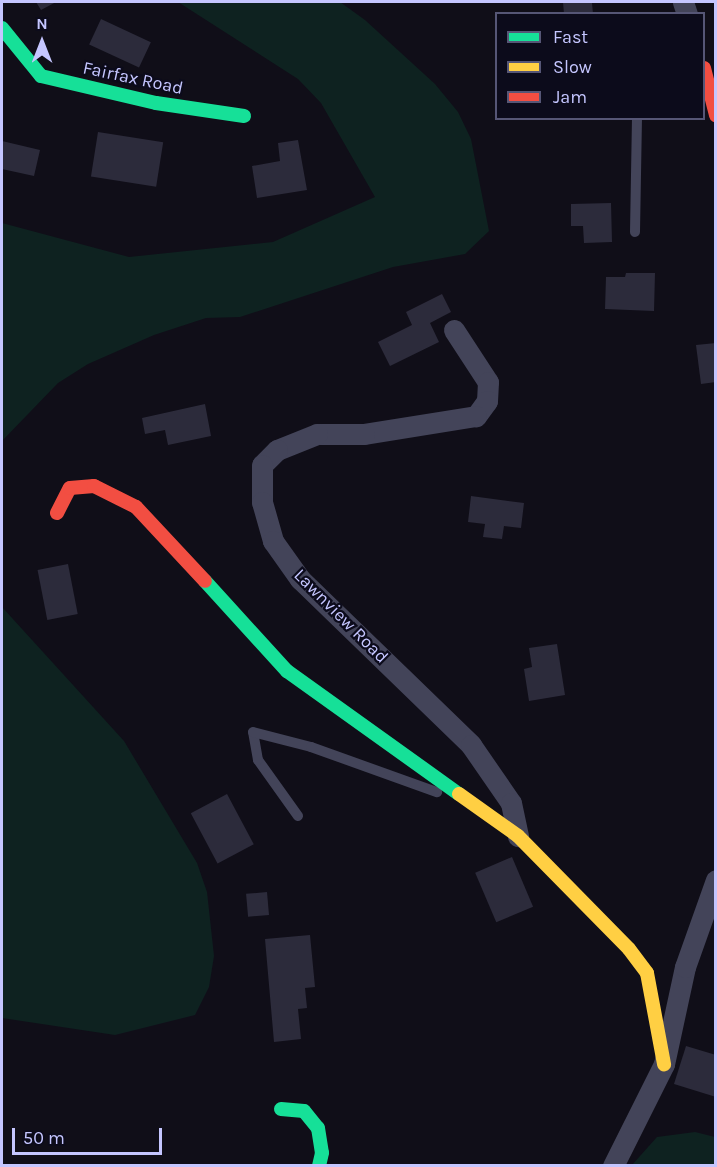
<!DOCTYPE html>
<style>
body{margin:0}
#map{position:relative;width:717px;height:1167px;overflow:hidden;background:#100e18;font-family:Karla,sans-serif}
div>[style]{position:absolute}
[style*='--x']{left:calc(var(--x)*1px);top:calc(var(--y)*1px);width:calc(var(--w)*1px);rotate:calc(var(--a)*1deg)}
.green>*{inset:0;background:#0e2220}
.building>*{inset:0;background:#2c2b3b;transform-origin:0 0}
.lane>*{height:10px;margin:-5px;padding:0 5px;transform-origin:5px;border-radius:5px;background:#434459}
.street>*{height:21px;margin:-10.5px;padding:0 10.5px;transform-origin:10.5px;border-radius:10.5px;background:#434459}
.fast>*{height:14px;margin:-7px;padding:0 7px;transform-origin:7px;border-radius:7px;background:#16e098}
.slow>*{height:14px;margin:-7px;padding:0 7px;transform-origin:7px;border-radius:7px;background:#ffcf43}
.jam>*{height:14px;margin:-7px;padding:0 7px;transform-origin:7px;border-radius:7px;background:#f24e42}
span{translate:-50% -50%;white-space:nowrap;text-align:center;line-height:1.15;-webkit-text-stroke:4.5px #0c0b1b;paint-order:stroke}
.street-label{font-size:18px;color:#c5c6ff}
.frame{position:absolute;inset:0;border:3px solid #c5c6ff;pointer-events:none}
.legend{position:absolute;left:495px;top:12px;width:210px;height:108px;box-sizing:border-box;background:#0c0b1b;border:2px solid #565676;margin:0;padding:8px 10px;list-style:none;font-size:18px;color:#c5c6ff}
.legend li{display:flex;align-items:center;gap:12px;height:30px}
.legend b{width:30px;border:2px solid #565676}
.north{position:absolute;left:12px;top:12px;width:60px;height:60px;-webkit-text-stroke:4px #0c0b1b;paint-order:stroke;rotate:0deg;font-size:16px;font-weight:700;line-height:24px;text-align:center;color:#c5c6ff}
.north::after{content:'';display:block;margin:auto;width:21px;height:27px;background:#c5c6ff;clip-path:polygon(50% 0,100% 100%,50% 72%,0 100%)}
.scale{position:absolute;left:12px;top:1128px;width:150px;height:27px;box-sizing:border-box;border:3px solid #c5c6ff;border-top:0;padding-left:8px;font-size:18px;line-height:21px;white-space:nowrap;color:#c5c6ff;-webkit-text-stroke:4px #0c0b1b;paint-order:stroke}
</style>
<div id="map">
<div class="green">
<div style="clip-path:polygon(178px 2px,340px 2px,365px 20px,435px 84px,458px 112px,471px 139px,489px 231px,465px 254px,393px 267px,240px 317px,206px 318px,154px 335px,88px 364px,58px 383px,2px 441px,2px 223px,129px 257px,273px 242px,375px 197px,321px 103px,298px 79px)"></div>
<div style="clip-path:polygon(2px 607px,124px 741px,197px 863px,207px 892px,214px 956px,209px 987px,195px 1015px,115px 1035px,2px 1018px)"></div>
<div style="clip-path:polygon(695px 1132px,715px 1137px,715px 1165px,632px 1165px,657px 1137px)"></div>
</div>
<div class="building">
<div style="clip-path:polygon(36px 2px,56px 2px,41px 10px)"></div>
<div style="clip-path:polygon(563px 2px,592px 3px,593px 14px,564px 14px)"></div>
<div style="left:101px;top:19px;width:55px;height:28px;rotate:25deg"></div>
<div style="left:98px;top:132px;width:66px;height:45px;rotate:9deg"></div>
<div style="clip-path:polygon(298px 140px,307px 190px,257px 198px,252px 166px,280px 161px,278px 143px)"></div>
<div style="clip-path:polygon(2px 141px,40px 150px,34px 176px,2px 169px)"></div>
<div style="clip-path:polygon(611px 203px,612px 242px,584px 243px,583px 226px,571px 226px,571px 204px)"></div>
<div style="clip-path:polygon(626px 273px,655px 273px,654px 311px,605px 309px,606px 277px,625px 277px)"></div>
<div style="clip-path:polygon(442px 294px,451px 312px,430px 323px,439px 342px,390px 366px,378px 342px,412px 325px,406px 312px)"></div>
<div style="clip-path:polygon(716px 343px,716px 382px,701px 384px,696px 345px)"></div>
<div style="clip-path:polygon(205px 404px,211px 436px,168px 445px,165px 430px,145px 434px,142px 418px)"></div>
<div style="clip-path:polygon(471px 496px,524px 503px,521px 528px,504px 526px,502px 539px,483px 537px,485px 524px,468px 522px)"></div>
<div style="left:68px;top:564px;width:51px;height:31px;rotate:79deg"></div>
<div style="clip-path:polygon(557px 644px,565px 695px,529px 701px,524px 669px,532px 667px,529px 648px)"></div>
<div style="left:227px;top:794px;width:57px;height:41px;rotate:62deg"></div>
<div style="left:512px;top:857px;width:54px;height:40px;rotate:67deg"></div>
<div style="left:267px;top:892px;width:23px;height:21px;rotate:85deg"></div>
<div style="clip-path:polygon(310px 935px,315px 987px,305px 988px,307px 1008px,298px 1009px,301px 1039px,274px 1042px,265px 939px)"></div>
<div style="clip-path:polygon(686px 1046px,716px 1055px,716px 1097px,674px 1084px)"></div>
</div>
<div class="lane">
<div style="--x:635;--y:232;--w:114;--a:-89"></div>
<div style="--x:298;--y:816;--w:69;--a:-125.5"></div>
<div style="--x:258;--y:760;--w:28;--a:-100"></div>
<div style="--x:253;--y:732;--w:60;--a:14.5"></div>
<div style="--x:311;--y:747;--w:134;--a:19.7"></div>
</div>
<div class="street">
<div style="--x:683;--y:2;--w:13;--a:72"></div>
<div style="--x:454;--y:330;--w:62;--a:56.8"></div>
<div style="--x:488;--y:382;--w:19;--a:93"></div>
<div style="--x:487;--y:401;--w:19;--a:126"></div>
<div style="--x:476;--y:416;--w:113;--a:170.9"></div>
<div style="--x:364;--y:434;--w:47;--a:180"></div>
<div style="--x:317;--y:434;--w:43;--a:158.2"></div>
<div style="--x:277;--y:450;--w:21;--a:135"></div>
<div style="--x:262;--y:465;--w:37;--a:90"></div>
<div style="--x:262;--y:502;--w:41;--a:74.2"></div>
<div style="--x:273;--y:541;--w:47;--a:54.6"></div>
<div style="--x:300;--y:579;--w:238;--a:44.1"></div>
<div style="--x:471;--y:745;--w:70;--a:55.4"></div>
<div style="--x:511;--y:803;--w:34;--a:78"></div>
<div style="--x:613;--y:1166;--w:114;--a:-63.4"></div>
<div style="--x:664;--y:1064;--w:99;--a:-77.8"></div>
<div style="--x:685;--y:967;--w:92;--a:-70.4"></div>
</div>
<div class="fast">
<div style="--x:2;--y:28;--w:62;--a:50.9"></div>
<div style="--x:41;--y:76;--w:118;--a:13.2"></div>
<div style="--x:156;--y:103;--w:89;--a:8.4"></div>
<div style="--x:205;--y:581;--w:122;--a:47.7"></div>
<div style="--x:287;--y:671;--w:211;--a:35.6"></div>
<div style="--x:281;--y:1109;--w:23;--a:5"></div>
<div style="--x:304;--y:1111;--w:22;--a:51"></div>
<div style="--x:318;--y:1128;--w:25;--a:81"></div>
<div style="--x:322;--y:1153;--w:13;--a:103"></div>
</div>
<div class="slow">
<div style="--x:459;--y:794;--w:72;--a:35.4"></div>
<div style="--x:518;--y:836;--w:158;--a:45.5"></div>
<div style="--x:629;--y:949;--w:30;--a:53"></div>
<div style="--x:647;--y:973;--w:93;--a:79.4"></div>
</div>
<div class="jam">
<div style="--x:704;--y:68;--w:49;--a:75.7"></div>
<div style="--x:57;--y:513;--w:28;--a:-63"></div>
<div style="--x:70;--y:488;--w:24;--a:-5"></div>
<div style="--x:94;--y:486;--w:47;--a:26.6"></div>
<div style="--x:136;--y:507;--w:101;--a:47"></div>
</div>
<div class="street-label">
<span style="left:133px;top:78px;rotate:12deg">Fairfax Road</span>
<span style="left:341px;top:616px;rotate:45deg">Lawnview Road</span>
</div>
<div class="frame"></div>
<ul class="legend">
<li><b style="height:8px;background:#16e098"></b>Fast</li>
<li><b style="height:8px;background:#ffcf43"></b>Slow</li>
<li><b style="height:8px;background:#f24e42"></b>Jam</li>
</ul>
<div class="north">N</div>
<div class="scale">50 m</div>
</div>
